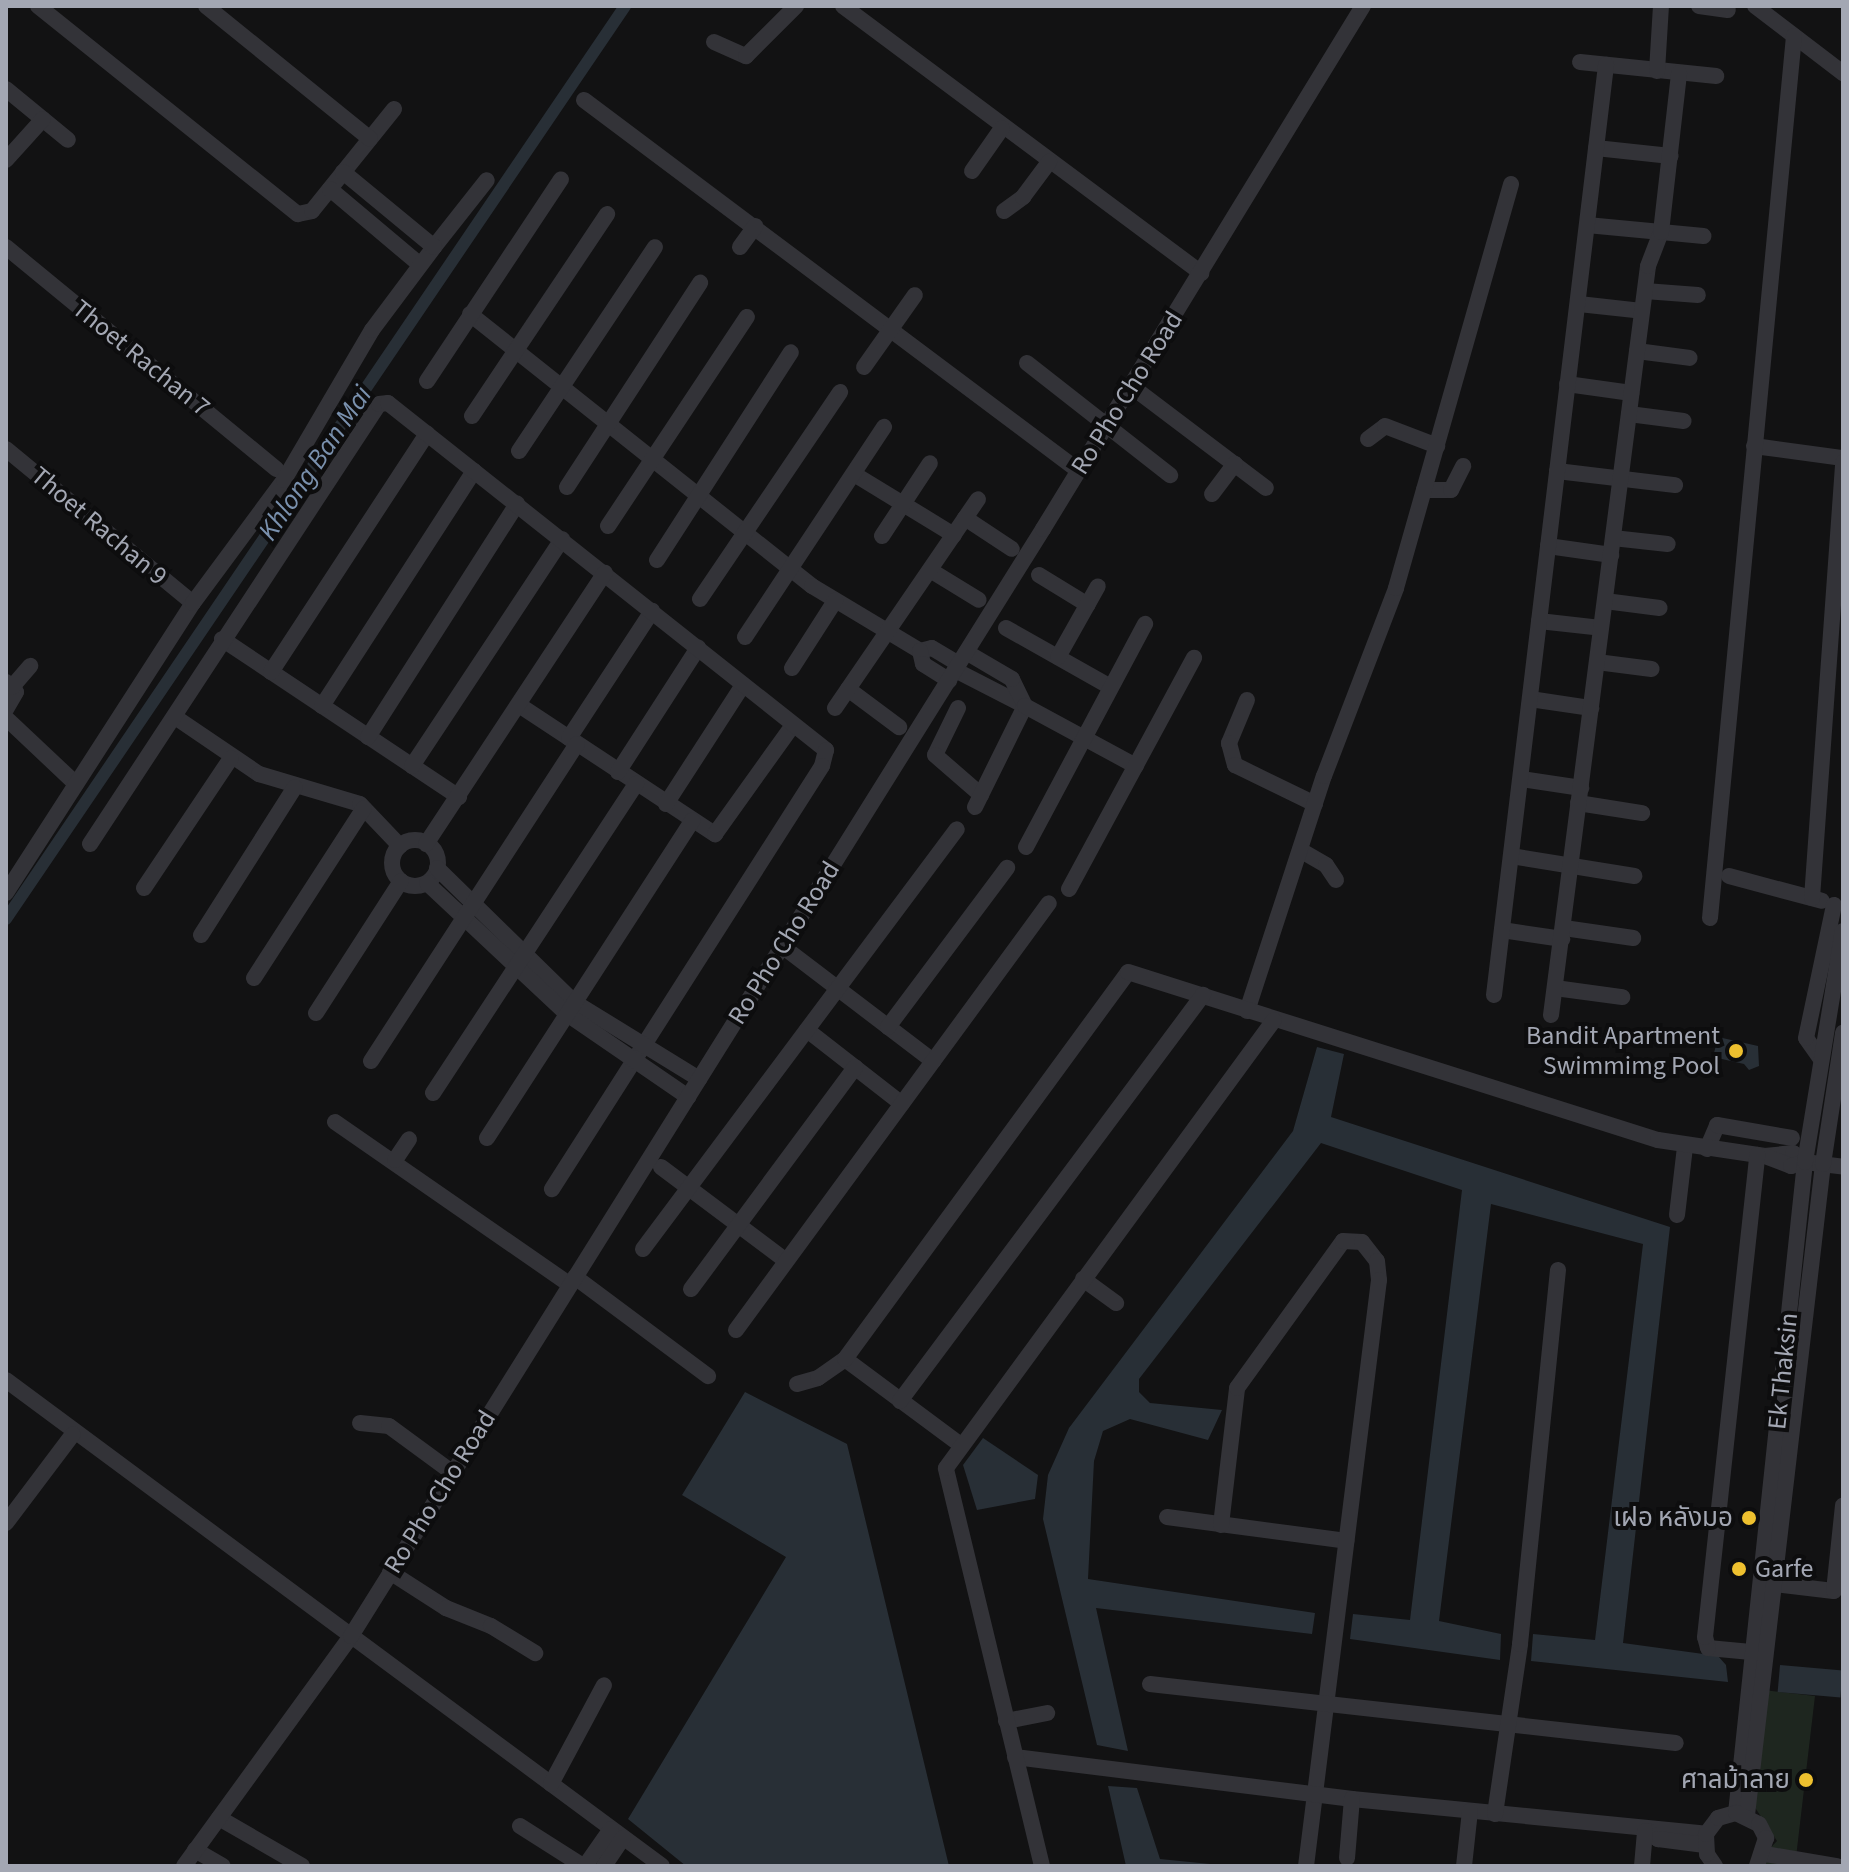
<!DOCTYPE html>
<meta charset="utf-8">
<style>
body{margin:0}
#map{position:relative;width:1849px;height:1872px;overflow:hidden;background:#121213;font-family:"Source Sans 3","Noto Sans Thai",sans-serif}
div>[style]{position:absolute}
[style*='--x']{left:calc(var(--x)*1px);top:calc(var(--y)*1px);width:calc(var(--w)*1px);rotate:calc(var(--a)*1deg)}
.green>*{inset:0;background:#1e261f}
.water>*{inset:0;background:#282f36;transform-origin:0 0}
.canal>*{height:12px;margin:-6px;padding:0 6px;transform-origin:6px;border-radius:6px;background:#282f36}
.minor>*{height:16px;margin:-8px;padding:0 8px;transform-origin:8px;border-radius:8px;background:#333338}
.minor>.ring{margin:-8px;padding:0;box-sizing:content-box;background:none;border:16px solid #333338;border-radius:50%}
.dots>*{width:22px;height:22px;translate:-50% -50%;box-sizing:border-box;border:4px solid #0d0d0e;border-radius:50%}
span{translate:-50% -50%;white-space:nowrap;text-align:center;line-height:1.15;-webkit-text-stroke:8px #0d0d0e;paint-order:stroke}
.street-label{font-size:26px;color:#a3a7b3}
.poi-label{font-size:26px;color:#a3a7b3}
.right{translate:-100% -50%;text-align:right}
.left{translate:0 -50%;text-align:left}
.water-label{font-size:28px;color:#7a91ae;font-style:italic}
.frame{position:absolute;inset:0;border:8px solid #a3a7b3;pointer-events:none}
</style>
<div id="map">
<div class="green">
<div style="clip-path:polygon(1764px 1690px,1815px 1696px,1795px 1866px,1753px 1866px,1777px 1841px,1752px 1803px)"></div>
</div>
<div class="water">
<div style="clip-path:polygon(1718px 1037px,1758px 1046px,1759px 1066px,1749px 1070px,1744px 1064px,1713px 1057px)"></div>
<div style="clip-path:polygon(1317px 1047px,1344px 1054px,1331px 1117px,1670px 1227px,1623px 1643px,1718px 1656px,1726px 1665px,1728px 1682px,1531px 1661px,1533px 1634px,1595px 1640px,1643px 1244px,1491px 1204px,1439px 1621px,1501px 1634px,1500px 1660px,1350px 1639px,1353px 1614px,1410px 1620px,1462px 1190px,1321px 1143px,1139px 1379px,1139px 1392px,1150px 1403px,1222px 1410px,1208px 1440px,1130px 1419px,1103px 1431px,1094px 1461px,1088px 1579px,1315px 1613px,1312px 1634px,1096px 1608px,1128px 1751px,1097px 1745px,1043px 1519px,1048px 1475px,1069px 1428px,1293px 1131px)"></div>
<div style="clip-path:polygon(745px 1392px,847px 1444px,949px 1866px,686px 1866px,628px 1819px,786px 1557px,682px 1495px)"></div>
<div style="clip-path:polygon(983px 1438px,1038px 1475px,1035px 1499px,977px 1510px,963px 1465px)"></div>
<div style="left:1780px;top:1665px;width:63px;height:27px;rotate:5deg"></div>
<div style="clip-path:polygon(1108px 1786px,1137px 1788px,1160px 1859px,1230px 1866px,1126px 1866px)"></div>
</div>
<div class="canal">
<div style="--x:6;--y:919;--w:1103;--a:-55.86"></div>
</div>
<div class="minor">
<div style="--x:38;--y:6;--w:333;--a:38.7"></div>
<div style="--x:298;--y:214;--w:14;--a:-12"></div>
<div style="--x:312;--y:211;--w:131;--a:-51.2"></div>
<div style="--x:206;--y:6;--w:211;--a:39"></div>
<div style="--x:843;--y:6;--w:447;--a:36.7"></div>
<div style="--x:1699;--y:6;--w:29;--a:8"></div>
<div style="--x:1755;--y:6;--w:111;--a:37.3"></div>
<div style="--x:714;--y:42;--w:35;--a:24"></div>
<div style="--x:746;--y:56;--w:71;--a:-45"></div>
<div style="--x:1580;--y:62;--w:137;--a:5.9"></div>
<div style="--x:1657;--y:71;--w:65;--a:-86.5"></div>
<div style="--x:6;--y:89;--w:80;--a:39.4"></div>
<div style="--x:584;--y:100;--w:619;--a:36.85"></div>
<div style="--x:1596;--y:148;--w:75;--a:6.1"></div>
<div style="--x:6;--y:160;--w:55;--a:-47.9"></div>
<div style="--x:972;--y:171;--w:52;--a:-55.1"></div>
<div style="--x:330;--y:189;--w:116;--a:40.1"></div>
<div style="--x:1004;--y:211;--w:24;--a:-36"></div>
<div style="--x:1023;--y:197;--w:44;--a:-53.4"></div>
<div style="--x:1587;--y:225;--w:117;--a:5.4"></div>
<div style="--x:6;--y:247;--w:350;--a:39.4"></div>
<div style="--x:434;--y:247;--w:85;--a:-51.7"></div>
<div style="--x:740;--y:247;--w:26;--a:-54"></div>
<div style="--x:1645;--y:291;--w:53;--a:4.3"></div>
<div style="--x:1579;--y:304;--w:63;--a:6.3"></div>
<div style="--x:470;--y:314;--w:437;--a:38.5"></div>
<div style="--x:812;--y:586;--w:126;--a:31"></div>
<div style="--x:920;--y:651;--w:12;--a:-14"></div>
<div style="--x:932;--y:648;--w:31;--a:31"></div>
<div style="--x:1637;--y:351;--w:53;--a:7.5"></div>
<div style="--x:1027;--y:363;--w:182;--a:38.1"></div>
<div style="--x:864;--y:367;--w:88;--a:-54.7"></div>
<div style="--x:427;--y:381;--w:242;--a:-56.4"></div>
<div style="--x:1567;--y:384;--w:65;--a:8"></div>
<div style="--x:1131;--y:386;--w:169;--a:37.1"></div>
<div style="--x:1629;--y:414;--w:55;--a:7.3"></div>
<div style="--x:472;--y:416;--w:243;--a:-56.2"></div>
<div style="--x:1368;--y:439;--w:21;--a:-37"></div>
<div style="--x:1385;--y:426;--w:56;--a:21"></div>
<div style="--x:1754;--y:446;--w:90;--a:7.7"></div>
<div style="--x:6;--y:449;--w:242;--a:39.5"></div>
<div style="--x:519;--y:451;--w:245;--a:-56.3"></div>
<div style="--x:1557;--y:471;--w:119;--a:6.8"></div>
<div style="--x:854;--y:474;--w:117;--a:31.4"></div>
<div style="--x:567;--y:487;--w:244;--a:-56.9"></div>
<div style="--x:1424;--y:490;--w:27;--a:0"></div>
<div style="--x:1451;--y:490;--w:27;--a:-63"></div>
<div style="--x:1212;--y:494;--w:38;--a:-53"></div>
<div style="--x:965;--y:518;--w:56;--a:33.4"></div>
<div style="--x:608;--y:526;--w:251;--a:-56.4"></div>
<div style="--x:882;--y:536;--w:87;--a:-56.7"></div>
<div style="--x:1613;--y:538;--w:55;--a:6.2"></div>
<div style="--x:1548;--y:546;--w:64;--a:8.1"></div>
<div style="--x:657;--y:560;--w:247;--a:-57.2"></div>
<div style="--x:930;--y:570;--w:57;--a:31.5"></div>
<div style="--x:1039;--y:575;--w:57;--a:31.5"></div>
<div style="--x:700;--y:599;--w:250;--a:-55.9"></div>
<div style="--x:1605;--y:601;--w:55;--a:7.3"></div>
<div style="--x:1539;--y:621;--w:62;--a:6.4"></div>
<div style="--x:1006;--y:628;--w:118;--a:29.4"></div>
<div style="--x:745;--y:637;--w:252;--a:-56.5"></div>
<div style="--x:222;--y:639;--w:285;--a:33.7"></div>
<div style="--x:920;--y:651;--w:13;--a:77"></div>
<div style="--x:923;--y:664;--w:31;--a:32"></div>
<div style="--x:1058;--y:657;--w:81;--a:-60.6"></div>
<div style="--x:1597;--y:662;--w:55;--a:7.3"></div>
<div style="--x:792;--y:668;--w:80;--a:-57.3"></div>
<div style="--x:955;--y:670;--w:79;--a:27.2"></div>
<div style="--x:1025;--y:706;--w:30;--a:-116"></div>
<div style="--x:1012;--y:679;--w:53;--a:-149.6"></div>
<div style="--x:271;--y:672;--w:285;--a:-56.8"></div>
<div style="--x:6;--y:682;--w:14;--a:45"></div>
<div style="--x:16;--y:692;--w:20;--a:120"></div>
<div style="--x:12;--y:687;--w:28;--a:-49"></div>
<div style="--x:848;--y:689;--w:64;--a:36.7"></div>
<div style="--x:1530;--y:699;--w:62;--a:8.4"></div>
<div style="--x:1247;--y:700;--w:47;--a:112.7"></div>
<div style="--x:1229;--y:743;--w:23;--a:75"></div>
<div style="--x:1235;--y:765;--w:89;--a:26"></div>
<div style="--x:519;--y:705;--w:235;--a:33.4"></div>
<div style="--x:715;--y:834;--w:134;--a:-54.4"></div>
<div style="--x:322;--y:706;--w:280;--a:-57.1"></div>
<div style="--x:835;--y:708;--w:253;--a:-55.6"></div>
<div style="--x:958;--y:708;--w:52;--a:116.1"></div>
<div style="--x:935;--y:755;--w:61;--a:41"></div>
<div style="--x:175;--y:717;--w:102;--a:34.2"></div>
<div style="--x:259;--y:774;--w:105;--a:16.5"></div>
<div style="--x:360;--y:804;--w:58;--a:46.4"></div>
<div style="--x:6;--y:718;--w:96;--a:43.3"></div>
<div style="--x:368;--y:737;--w:277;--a:-57.4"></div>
<div style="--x:569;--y:738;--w:152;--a:-56.8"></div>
<div style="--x:412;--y:766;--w:272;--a:-56.5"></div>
<div style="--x:618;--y:772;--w:148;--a:-57.2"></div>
<div style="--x:1521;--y:779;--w:61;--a:8.5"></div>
<div style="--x:1578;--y:803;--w:65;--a:8.9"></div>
<div style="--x:666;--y:804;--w:142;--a:-57.1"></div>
<div style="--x:975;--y:807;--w:113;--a:-63.7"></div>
<div style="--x:1025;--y:706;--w:126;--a:28.4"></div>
<div class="ring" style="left:392px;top:840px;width:30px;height:30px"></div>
<div style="--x:90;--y:844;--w:526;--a:-56.7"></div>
<div style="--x:379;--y:404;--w:9;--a:-6"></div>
<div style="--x:388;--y:403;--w:559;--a:38.39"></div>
<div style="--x:826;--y:750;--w:16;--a:104"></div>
<div style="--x:822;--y:766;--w:502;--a:122.55"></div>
<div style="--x:426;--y:844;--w:325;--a:-56.6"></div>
<div style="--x:1026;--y:847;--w:253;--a:-61.9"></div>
<div style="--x:1300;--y:850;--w:30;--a:30"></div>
<div style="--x:1326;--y:865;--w:18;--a:56"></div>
<div style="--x:1511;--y:856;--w:125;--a:9.2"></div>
<div style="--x:437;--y:868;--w:192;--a:44.4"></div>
<div style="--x:574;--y:1002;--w:147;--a:31.6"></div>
<div style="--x:1729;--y:876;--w:96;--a:15"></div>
<div style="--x:427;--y:883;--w:192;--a:43.1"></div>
<div style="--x:567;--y:1014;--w:147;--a:34.4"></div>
<div style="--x:144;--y:888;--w:156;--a:-56.2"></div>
<div style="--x:1069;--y:889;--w:263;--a:-61.6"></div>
<div style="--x:6;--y:893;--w:345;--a:-57.2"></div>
<div style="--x:193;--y:603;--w:153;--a:-53.5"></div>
<div style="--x:284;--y:480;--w:174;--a:-59.6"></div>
<div style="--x:372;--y:330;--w:104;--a:-53.2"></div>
<div style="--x:434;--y:247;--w:118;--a:-140.5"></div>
<div style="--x:1812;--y:898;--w:437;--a:-85.9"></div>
<div style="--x:1710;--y:918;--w:886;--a:-84.56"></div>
<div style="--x:1564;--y:928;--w:70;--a:8.2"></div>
<div style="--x:1502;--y:930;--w:61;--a:8.5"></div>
<div style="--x:201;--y:935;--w:175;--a:-57.6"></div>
<div style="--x:782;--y:946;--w:190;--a:37.3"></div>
<div style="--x:254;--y:978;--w:202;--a:-57.1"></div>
<div style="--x:1555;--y:988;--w:68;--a:7.7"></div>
<div style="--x:1494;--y:995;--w:937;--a:-83.13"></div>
<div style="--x:1247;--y:1011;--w:247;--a:-71.9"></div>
<div style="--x:1324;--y:776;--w:201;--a:-69"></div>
<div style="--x:1396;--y:588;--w:420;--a:-74.1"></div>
<div style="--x:316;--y:1013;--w:157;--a:-57.2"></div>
<div style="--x:1551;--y:1015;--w:755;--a:-82.62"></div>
<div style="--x:1648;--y:266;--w:36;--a:-69"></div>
<div style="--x:1661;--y:232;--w:160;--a:-83.5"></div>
<div style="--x:888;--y:1027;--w:199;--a:-53.2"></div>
<div style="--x:807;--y:1030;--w:120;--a:37.9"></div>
<div style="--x:1820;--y:1058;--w:24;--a:-125"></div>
<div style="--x:1806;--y:1038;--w:136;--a:-78.1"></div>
<div style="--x:371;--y:1061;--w:378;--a:-57"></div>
<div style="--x:433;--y:1093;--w:370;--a:-56.7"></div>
<div style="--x:335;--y:1122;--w:286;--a:34.7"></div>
<div style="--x:487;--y:1138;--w:378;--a:-57.1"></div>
<div style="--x:1707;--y:1149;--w:26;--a:-67"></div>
<div style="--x:1717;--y:1125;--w:76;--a:9.8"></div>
<div style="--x:1765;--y:1156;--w:28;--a:-6"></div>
<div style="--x:1793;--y:1153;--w:15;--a:37"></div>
<div style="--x:395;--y:1160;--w:25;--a:-56"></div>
<div style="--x:661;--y:1167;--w:156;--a:36.9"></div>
<div style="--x:1677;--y:1215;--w:68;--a:-83.3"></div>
<div style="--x:643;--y:1249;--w:524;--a:-53.22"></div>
<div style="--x:575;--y:1277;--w:166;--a:36.7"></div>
<div style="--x:1083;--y:1279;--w:41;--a:36"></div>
<div style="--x:691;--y:1289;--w:276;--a:-53.5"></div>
<div style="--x:736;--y:1330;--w:529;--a:-53.76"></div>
<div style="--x:845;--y:1359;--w:144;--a:36.6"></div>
<div style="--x:6;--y:1380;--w:816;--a:36.53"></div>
<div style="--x:797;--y:1384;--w:22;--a:-16"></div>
<div style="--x:818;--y:1378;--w:33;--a:-35"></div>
<div style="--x:845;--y:1359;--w:479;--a:-53.8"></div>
<div style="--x:1128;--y:972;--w:556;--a:17.59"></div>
<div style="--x:1658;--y:1140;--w:108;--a:8.5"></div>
<div style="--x:1765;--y:1156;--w:28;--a:21"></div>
<div style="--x:1791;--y:1166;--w:15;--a:-16"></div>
<div style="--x:1805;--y:1162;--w:38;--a:7"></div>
<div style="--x:900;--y:1401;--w:507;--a:-53.27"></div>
<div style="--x:360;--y:1423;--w:29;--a:6"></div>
<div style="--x:389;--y:1426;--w:79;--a:36.3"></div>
<div style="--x:1167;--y:1517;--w:181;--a:7.6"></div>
<div style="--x:6;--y:1523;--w:111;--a:-53"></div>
<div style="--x:1221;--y:1525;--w:138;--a:-83.3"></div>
<div style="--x:1237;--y:1388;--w:181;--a:-54.2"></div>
<div style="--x:1343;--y:1241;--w:19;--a:3"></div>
<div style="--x:1362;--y:1242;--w:24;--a:52"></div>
<div style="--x:1377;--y:1261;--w:19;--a:84"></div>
<div style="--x:1379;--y:1280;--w:591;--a:97.1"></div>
<div style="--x:390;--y:1572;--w:67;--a:32.7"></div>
<div style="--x:446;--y:1608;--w:48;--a:21.8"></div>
<div style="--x:491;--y:1626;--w:52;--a:31.5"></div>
<div style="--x:1766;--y:1583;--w:68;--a:6.7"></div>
<div style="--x:1834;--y:1591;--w:86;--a:-84"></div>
<div style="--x:1751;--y:1652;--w:43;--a:-174.7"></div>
<div style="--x:1708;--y:1648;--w:11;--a:-105"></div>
<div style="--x:1705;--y:1637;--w:485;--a:-83.8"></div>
<div style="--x:1150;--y:1684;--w:529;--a:6.4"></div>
<div style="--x:1006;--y:1721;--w:42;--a:-11"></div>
<div style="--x:1015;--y:1757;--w:340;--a:7.1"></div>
<div style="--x:1352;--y:1799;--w:356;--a:5.6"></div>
<div style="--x:551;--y:1784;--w:112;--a:-61.8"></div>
<div style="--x:1736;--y:1813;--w:655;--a:-83.95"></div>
<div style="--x:1805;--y:1162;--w:234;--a:-80.7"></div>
<div style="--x:1495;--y:1814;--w:172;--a:-81.6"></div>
<div style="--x:1520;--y:1644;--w:376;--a:-84.2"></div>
<div style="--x:1747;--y:1815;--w:655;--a:-83.34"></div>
<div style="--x:1823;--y:1164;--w:133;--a:-81.3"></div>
<div style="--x:219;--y:1818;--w:96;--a:30"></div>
<div style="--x:520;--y:1826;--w:75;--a:32.4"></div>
<div style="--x:1648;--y:1831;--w:13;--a:39"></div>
<div style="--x:1658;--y:1839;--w:47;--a:7.3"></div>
<div style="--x:195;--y:1850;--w:32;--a:30"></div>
<div style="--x:1765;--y:1854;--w:73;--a:9.5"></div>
<div style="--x:1347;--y:1858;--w:59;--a:-85.2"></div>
<div style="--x:184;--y:1866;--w:284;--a:-54"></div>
<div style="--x:351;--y:1636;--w:1305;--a:-57.99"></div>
<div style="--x:1043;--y:529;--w:613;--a:-58.54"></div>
<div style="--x:585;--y:1866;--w:45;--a:-54.9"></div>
<div style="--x:604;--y:1866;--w:34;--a:-56"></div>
<div style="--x:1042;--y:1866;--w:409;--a:-103.6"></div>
<div style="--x:946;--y:1468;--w:555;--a:-53.79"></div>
<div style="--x:1464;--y:1866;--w:55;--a:-83.8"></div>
<div style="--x:1642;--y:1866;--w:35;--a:-85"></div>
<div style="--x:1715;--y:1866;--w:14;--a:-124"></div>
<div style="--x:1707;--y:1854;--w:20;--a:-93"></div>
<div style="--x:1706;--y:1834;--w:20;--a:-53"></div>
<div style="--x:1718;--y:1818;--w:19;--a:-16"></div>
<div style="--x:1736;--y:1813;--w:25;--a:26"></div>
<div style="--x:1759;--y:1824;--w:16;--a:63"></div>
<div style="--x:1766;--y:1838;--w:29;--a:108"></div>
</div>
<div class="dots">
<div style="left:1736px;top:1051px;background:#eec02f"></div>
<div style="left:1749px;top:1518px;background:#eec02f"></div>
<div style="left:1739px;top:1569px;background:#eec02f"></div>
<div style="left:1806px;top:1780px;background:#eec02f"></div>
</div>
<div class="street-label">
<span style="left:141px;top:358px;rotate:39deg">Thoet Rachan 7</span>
<span style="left:1127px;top:393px;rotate:-58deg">Ro Pho Cho Road</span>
<span style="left:99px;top:526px;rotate:40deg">Thoet Rachan 9</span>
<span style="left:784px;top:943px;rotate:-58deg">Ro Pho Cho Road</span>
<span style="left:1783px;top:1371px;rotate:-84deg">Ek Thaksin</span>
<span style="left:440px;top:1492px;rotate:-58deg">Ro Pho Cho Road</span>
</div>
<div class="poi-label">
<span class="right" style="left:1720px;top:1051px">Bandit Apartment<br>Swimmimg Pool</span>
<span class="right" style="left:1733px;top:1518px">เฝอ หลังมอ</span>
<span class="left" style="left:1755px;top:1569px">Garfe</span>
<span class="right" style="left:1790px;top:1780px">ศาลม้าลาย</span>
</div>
<div class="water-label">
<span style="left:315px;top:463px;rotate:-56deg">Khlong Ban Mai</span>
</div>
<div class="frame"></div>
</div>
